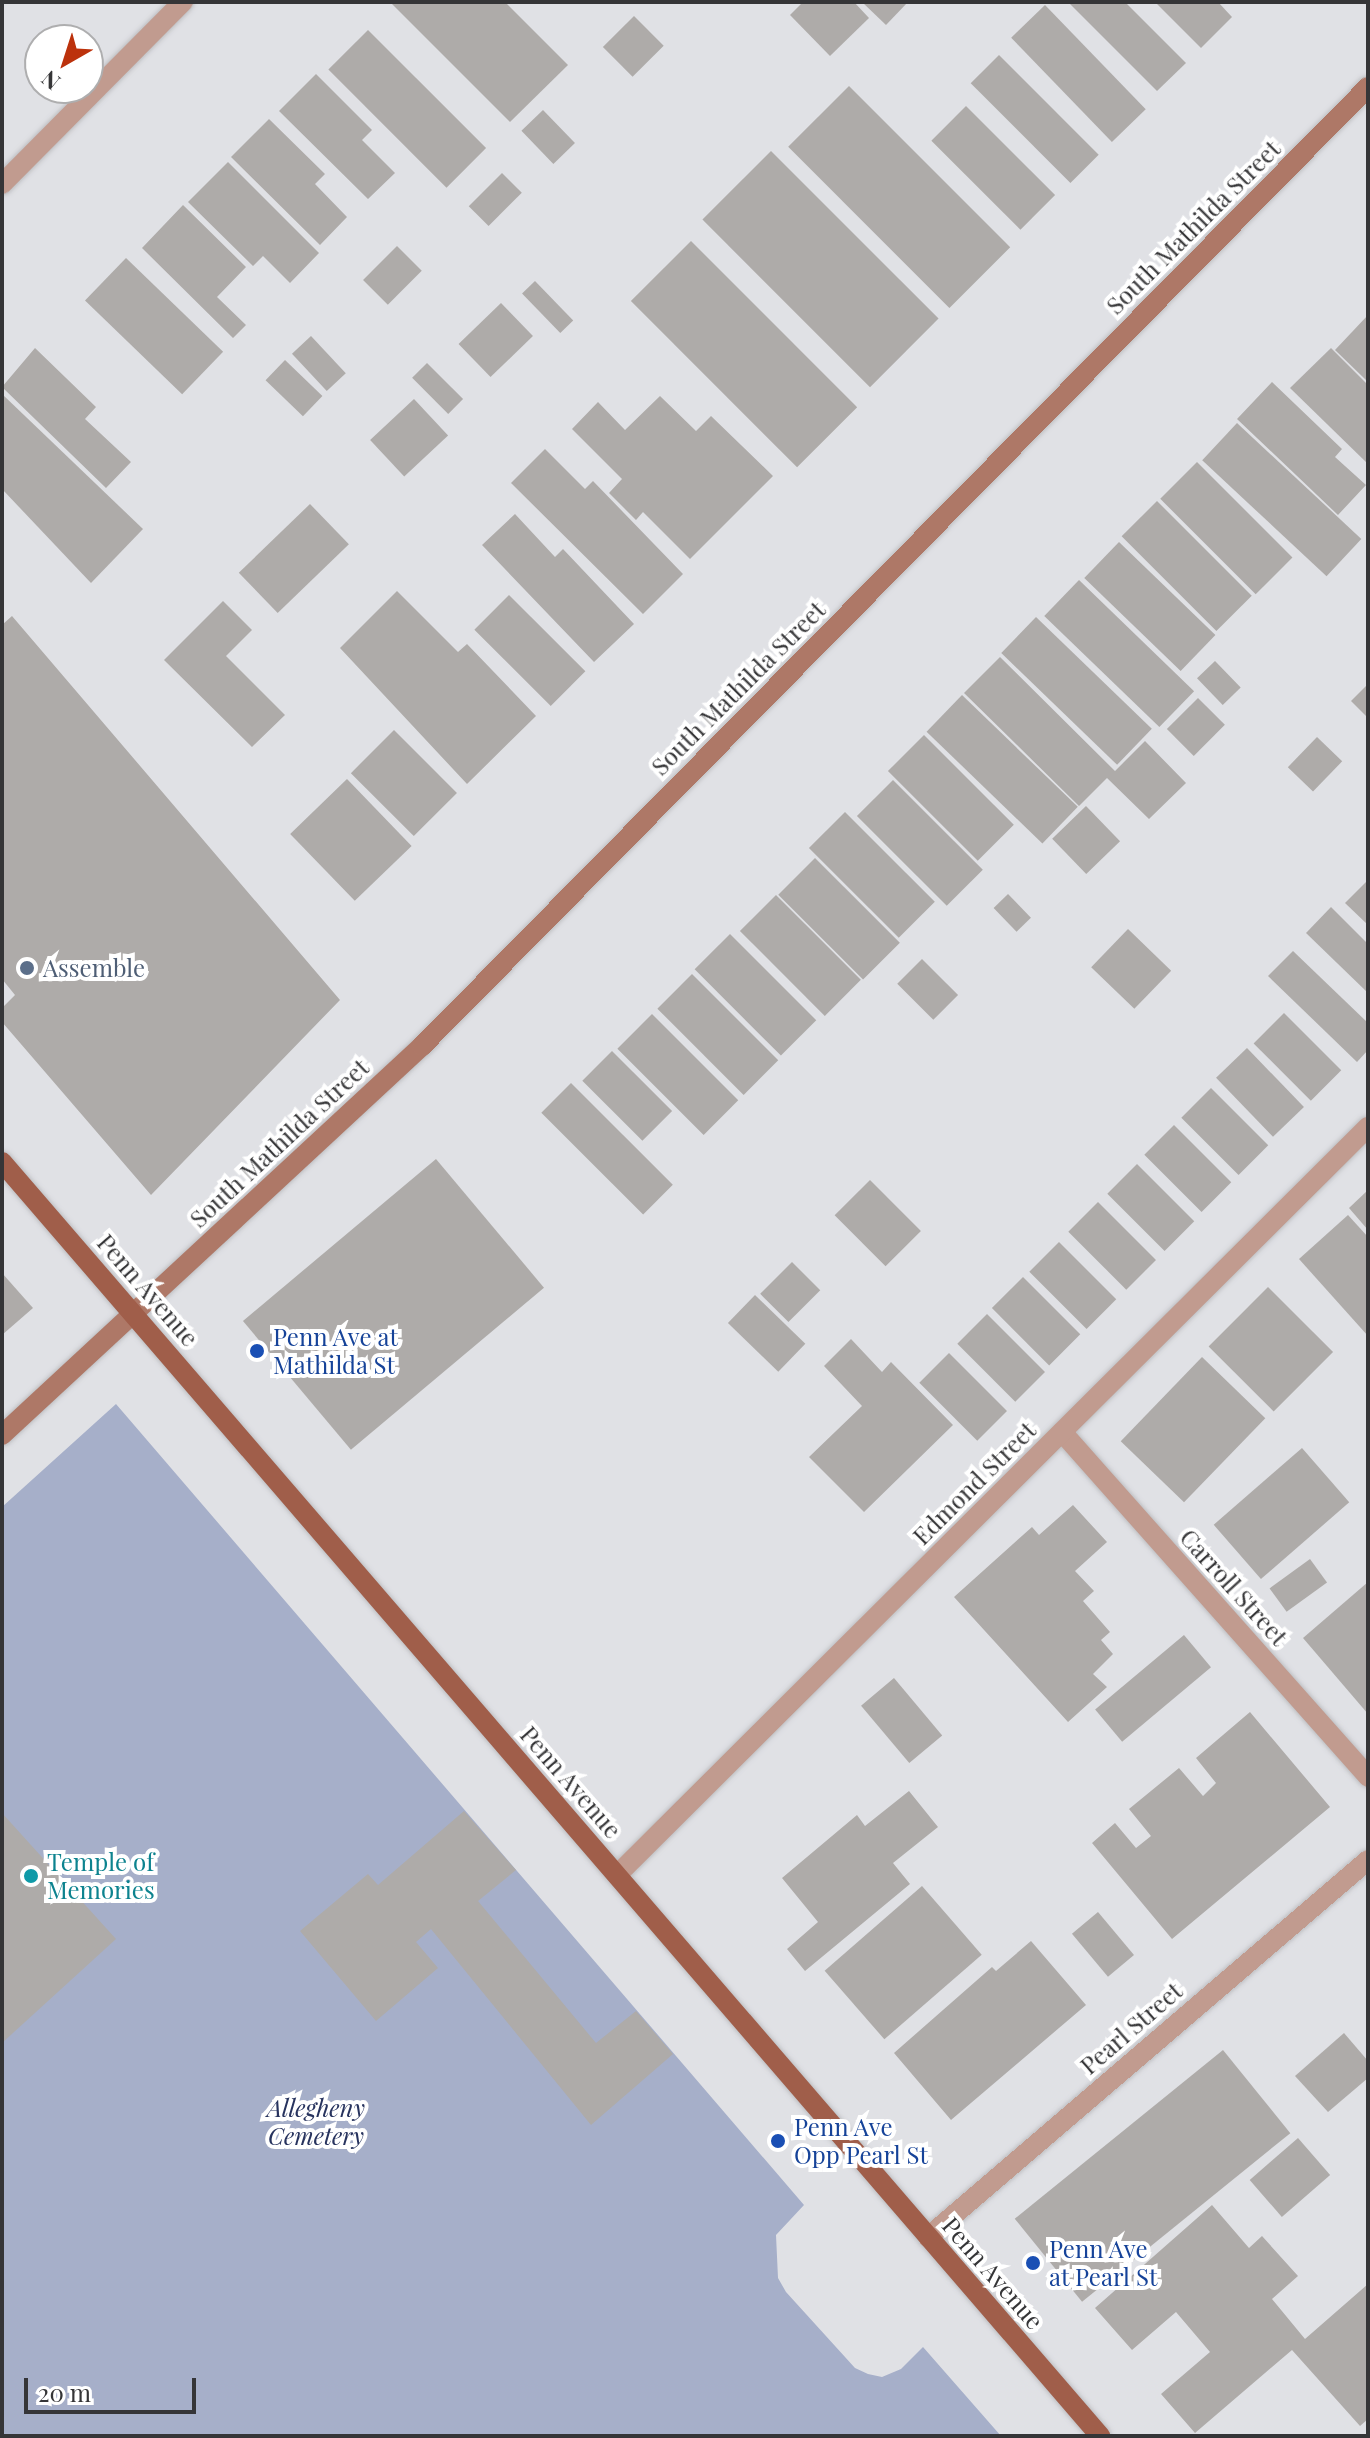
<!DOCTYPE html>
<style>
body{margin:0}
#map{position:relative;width:1370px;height:2438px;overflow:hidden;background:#e0e1e5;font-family:"Playfair Display",serif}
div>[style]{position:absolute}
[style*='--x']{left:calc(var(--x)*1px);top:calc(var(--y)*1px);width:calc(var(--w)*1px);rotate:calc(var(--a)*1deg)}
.green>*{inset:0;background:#a6afc9}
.building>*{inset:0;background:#aeaba9;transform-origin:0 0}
.roads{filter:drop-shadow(0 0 2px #bebfc2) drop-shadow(0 0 2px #bebfc2)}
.street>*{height:20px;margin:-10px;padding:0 10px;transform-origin:10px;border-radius:10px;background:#c19b8f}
.secondary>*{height:20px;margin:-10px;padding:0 10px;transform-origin:10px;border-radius:10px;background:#ae7867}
.primary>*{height:20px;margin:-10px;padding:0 10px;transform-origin:10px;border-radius:10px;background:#a05e4a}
.dots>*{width:22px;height:22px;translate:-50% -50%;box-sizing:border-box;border:4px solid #fff;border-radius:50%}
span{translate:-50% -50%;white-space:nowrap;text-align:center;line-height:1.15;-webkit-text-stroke:8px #fff;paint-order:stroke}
.street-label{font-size:24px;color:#353537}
.service-label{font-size:24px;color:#4e5e75}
.left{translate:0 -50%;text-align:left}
.transit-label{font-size:24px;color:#164399}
.culture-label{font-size:24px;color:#0d838f}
.park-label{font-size:24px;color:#27335e;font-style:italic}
.frame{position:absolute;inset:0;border:4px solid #353537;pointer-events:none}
.north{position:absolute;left:24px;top:24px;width:80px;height:80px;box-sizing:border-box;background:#fff;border:2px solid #aeaeaf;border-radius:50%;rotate:219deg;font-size:22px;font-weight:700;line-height:32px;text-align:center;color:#353537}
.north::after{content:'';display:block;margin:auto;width:28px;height:36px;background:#bc320c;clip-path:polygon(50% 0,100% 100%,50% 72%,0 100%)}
.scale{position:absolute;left:24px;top:2378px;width:172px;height:36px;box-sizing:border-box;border:4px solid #353537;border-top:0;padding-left:10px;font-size:24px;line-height:28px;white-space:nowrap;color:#353537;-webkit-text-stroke:6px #fff;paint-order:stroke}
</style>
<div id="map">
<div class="green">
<div style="clip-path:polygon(116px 1404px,804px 2205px,776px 2235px,778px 2278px,786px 2292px,855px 2368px,868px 2374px,882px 2377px,901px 2369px,923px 2347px,1001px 2436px,2px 2436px,2px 1507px)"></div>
</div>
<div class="building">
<div style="clip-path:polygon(390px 2px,505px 2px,568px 65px,510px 122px)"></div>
<div style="clip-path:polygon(803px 2px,854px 2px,869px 18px,830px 56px,790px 15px)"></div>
<div style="clip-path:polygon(862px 2px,908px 2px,886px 25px)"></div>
<div style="clip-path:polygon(1068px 2px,1125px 2px,1186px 63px,1157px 91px)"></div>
<div style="clip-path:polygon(1155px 2px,1218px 2px,1232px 17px,1201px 48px)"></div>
<div style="left:1045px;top:5px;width:145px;height:47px;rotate:46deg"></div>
<div style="left:634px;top:16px;width:42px;height:44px;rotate:45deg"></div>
<div style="left:368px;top:30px;width:167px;height:56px;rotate:45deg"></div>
<div style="left:999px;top:55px;width:141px;height:40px;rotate:45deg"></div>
<div style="clip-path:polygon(316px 74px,372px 130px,362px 140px,395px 173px,368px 199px,279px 111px)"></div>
<div style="left:849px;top:86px;width:228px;height:86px;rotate:45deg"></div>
<div style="left:966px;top:106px;width:126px;height:49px;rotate:45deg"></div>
<div style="left:543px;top:110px;width:46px;height:30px;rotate:46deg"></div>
<div style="clip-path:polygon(269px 119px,325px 174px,315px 184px,347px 217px,320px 245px,231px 157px)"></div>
<div style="left:771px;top:151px;width:237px;height:97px;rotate:45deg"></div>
<div style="clip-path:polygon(228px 162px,319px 253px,290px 283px,263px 256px,253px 266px,188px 202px)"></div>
<div style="left:502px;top:173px;width:28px;height:47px;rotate:45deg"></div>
<div style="clip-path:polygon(183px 205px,246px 267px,217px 297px,246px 325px,233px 338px,142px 248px)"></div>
<div style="left:691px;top:241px;width:235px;height:85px;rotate:45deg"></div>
<div style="left:397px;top:246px;width:35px;height:48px;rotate:45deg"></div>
<div style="left:126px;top:258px;width:135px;height:59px;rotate:44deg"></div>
<div style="left:535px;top:281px;width:55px;height:18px;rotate:46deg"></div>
<div style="left:501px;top:303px;width:46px;height:59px;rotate:46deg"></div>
<div style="clip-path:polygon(1368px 315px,1368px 382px,1335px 350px)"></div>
<div style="left:311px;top:336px;width:51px;height:26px;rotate:47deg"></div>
<div style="clip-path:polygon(35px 348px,96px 407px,85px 419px,131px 462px,106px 488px,2px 387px)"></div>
<div style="clip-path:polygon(1331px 348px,1368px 385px,1368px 464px,1290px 388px)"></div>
<div style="left:285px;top:360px;width:52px;height:28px;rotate:44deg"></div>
<div style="left:427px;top:363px;width:51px;height:21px;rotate:45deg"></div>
<div style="clip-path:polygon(1272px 382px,1342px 449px,1335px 457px,1366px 485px,1338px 515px,1237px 419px)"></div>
<div style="clip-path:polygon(2px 394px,143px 529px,91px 583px,2px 489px)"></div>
<div style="clip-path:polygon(660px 396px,696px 431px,711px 416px,773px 476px,690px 559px,643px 512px,636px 520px,609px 493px,622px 479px,572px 429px,598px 402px,625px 430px)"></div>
<div style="left:414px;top:399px;width:50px;height:60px;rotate:47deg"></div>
<div style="left:1237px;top:423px;width:170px;height:51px;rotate:43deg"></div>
<div style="clip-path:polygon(545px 449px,585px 489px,593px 481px,683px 574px,643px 614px,511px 483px)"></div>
<div style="left:1197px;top:462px;width:135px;height:52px;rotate:45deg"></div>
<div style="left:1157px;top:501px;width:134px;height:50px;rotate:45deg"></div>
<div style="left:310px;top:504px;width:56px;height:99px;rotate:46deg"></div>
<div style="clip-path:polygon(515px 514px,555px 557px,563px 549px,634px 624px,594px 662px,482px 545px)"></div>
<div style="left:1119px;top:542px;width:134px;height:50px;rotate:44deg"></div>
<div style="left:1079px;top:580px;width:160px;height:50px;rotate:44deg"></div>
<div style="clip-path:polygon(397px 591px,458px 652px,467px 644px,536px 716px,467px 784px,340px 648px)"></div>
<div style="left:509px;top:595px;width:108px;height:49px;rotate:45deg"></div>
<div style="clip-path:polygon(223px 601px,252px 630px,226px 656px,285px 715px,252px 747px,164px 660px)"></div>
<div style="clip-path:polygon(12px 616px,340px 1000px,151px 1195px,2px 1022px,2px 1008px,15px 995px,2px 979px,2px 625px)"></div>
<div style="left:1036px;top:617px;width:161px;height:50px;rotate:44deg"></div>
<div style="clip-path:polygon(1000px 657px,1115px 771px,1145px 741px,1186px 783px,1149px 819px,1107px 778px,1079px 806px,964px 693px)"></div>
<div style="left:1215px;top:661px;width:37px;height:25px;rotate:46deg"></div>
<div style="clip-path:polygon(1368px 684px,1368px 718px,1351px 701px)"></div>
<div style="left:962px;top:695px;width:161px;height:51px;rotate:44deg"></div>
<div style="left:1198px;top:698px;width:38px;height:44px;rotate:45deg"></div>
<div style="left:394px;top:730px;width:89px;height:61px;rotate:45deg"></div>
<div style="left:924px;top:735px;width:127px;height:51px;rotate:45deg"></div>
<div style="left:1317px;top:737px;width:35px;height:42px;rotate:44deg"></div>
<div style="left:347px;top:779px;width:93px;height:79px;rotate:46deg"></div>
<div style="left:893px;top:780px;width:127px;height:51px;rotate:45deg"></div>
<div style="left:1086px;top:806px;width:49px;height:47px;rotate:46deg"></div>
<div style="left:845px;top:812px;width:127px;height:51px;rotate:45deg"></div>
<div style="left:815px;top:858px;width:120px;height:52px;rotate:45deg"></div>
<div style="clip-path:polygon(1368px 880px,1368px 925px,1345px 903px)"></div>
<div style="left:1008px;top:894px;width:33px;height:20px;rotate:46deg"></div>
<div style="left:776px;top:895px;width:120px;height:51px;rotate:45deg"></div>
<div style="clip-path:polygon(1331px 907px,1368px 944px,1368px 993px,1306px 933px)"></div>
<div style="left:1128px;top:929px;width:60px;height:53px;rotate:44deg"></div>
<div style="left:730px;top:934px;width:122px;height:50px;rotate:45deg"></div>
<div style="clip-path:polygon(1293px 951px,1368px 1023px,1368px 1050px,1357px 1062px,1268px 976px)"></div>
<div style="left:922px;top:959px;width:51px;height:35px;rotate:45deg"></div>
<div style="left:692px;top:974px;width:122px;height:49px;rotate:45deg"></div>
<div style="left:1284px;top:1013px;width:81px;height:43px;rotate:45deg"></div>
<div style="left:652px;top:1014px;width:122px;height:49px;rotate:45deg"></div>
<div style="left:1247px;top:1048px;width:82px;height:43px;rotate:46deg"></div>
<div style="left:612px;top:1051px;width:85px;height:42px;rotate:45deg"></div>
<div style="left:571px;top:1083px;width:144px;height:42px;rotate:45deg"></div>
<div style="left:1211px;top:1088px;width:81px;height:42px;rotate:45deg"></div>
<div style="left:1174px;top:1125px;width:81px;height:42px;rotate:45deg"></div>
<div style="left:436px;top:1159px;width:168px;height:252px;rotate:50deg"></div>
<div style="left:1137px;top:1164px;width:81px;height:42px;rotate:45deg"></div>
<div style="left:870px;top:1180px;width:72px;height:50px;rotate:45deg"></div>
<div style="clip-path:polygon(1368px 1190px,1368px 1230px,1349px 1208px)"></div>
<div style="left:1098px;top:1202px;width:82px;height:42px;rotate:45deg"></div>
<div style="clip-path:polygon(1348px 1215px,1368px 1237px,1368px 1336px,1299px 1259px)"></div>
<div style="left:1059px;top:1242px;width:81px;height:42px;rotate:45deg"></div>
<div style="left:792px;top:1262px;width:40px;height:45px;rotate:45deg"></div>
<div style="clip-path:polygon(2px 1273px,33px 1308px,2px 1335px)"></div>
<div style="left:1023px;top:1277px;width:81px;height:44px;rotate:45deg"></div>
<div style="left:1268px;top:1287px;width:92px;height:84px;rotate:45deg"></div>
<div style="left:755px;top:1295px;width:70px;height:39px;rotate:44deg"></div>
<div style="left:987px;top:1314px;width:82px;height:42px;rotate:45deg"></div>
<div style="clip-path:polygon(851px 1339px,882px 1372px,891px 1362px,953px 1425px,864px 1512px,809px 1457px,862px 1406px,824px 1366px)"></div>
<div style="left:949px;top:1353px;width:82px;height:42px;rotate:45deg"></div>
<div style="left:1202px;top:1357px;width:88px;height:117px;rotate:44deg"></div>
<div style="left:1302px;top:1448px;width:72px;height:117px;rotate:49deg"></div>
<div style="clip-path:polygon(1073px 1505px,1107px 1542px,1075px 1571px,1094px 1591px,1083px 1601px,1110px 1632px,1101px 1640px,1113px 1654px,1093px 1674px,1107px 1687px,1068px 1722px,954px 1597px,1032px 1527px,1039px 1535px)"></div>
<div style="left:1310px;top:1559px;width:29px;height:50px;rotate:54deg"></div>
<div style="clip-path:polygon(1368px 1582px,1368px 1714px,1303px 1638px)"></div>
<div style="left:1184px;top:1635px;width:42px;height:116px;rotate:50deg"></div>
<div style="left:894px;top:1678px;width:75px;height:43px;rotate:50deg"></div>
<div style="clip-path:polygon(1250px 1712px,1330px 1807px,1172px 1939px,1092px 1843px,1115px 1823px,1136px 1848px,1151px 1836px,1129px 1809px,1179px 1768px,1203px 1796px,1216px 1783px,1196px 1758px)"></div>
<div style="clip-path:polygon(909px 1791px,938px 1827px,893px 1863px,910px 1884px,805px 1971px,787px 1949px,818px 1922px,782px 1878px,857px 1815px,865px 1826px)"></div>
<div style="clip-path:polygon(464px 1811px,516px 1870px,478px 1901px,596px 2043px,636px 2011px,673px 2054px,591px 2125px,431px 1929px,416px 1942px,438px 1968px,376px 2021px,300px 1931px,368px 1874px,378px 1885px)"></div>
<div style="clip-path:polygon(2px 1813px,116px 1939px,2px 2043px)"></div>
<div style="left:922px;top:1886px;width:91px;height:129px;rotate:49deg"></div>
<div style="left:1098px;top:1912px;width:56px;height:34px;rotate:50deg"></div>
<div style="clip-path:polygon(1031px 1941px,1086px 2005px,951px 2120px,894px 2053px,992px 1967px,996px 1971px)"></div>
<div style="clip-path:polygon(1344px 2033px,1368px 2061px,1368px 2078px,1328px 2112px,1295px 2076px)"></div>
<div style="left:1223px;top:2050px;width:107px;height:268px;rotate:51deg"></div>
<div style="left:1298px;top:2138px;width:49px;height:64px;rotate:49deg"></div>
<div style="clip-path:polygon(1212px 2205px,1249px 2248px,1262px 2236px,1298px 2276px,1272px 2299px,1305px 2339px,1368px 2284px,1368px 2419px,1360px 2426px,1292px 2350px,1195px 2433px,1161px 2394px,1210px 2352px,1176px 2312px,1132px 2350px,1095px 2308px)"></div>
</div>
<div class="roads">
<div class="street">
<div style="--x:2;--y:184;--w:257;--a:-45.2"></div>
<div style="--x:1062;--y:1432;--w:461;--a:48.4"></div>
<div style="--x:617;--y:1875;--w:1060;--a:-44.89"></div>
<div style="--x:928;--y:2237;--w:579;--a:-40.59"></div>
</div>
<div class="secondary">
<div style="--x:2;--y:1435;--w:572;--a:-42.81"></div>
<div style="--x:422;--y:1046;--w:1347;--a:-45.39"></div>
</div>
<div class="primary">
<div style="--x:2;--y:1162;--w:1682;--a:49.24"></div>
</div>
</div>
<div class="dots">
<div style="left:27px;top:968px;background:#5c6f8a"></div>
<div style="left:257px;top:1351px;background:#1a4fb4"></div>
<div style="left:31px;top:1876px;background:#0f9aa8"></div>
<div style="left:778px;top:2141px;background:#1a4fb4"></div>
<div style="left:1033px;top:2263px;background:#1a4fb4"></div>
</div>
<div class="street-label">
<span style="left:1193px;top:227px;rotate:-45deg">South Mathilda Street</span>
<span style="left:738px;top:688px;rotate:-45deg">South Mathilda Street</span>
<span style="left:279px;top:1143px;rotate:-43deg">South Mathilda Street</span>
<span style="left:148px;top:1290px;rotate:49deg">Penn Avenue</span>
<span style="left:974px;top:1483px;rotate:-45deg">Edmond Street</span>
<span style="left:1234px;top:1587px;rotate:48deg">Carroll Street</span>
<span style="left:571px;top:1782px;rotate:49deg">Penn Avenue</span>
<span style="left:1131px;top:2028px;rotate:-41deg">Pearl Street</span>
<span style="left:993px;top:2273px;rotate:49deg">Penn Avenue</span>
</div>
<div class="service-label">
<span class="left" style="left:43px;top:968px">Assemble</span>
</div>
<div class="transit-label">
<span class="left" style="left:273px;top:1351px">Penn Ave at<br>Mathilda St</span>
<span class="left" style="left:794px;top:2141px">Penn Ave<br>Opp Pearl St</span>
<span class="left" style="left:1049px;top:2263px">Penn Ave<br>at Pearl St</span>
</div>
<div class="culture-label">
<span class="left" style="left:47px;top:1876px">Temple of<br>Memories</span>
</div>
<div class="park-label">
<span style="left:316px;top:2122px">Allegheny<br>Cemetery</span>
</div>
<div class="frame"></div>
<div class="north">N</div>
<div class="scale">20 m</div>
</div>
